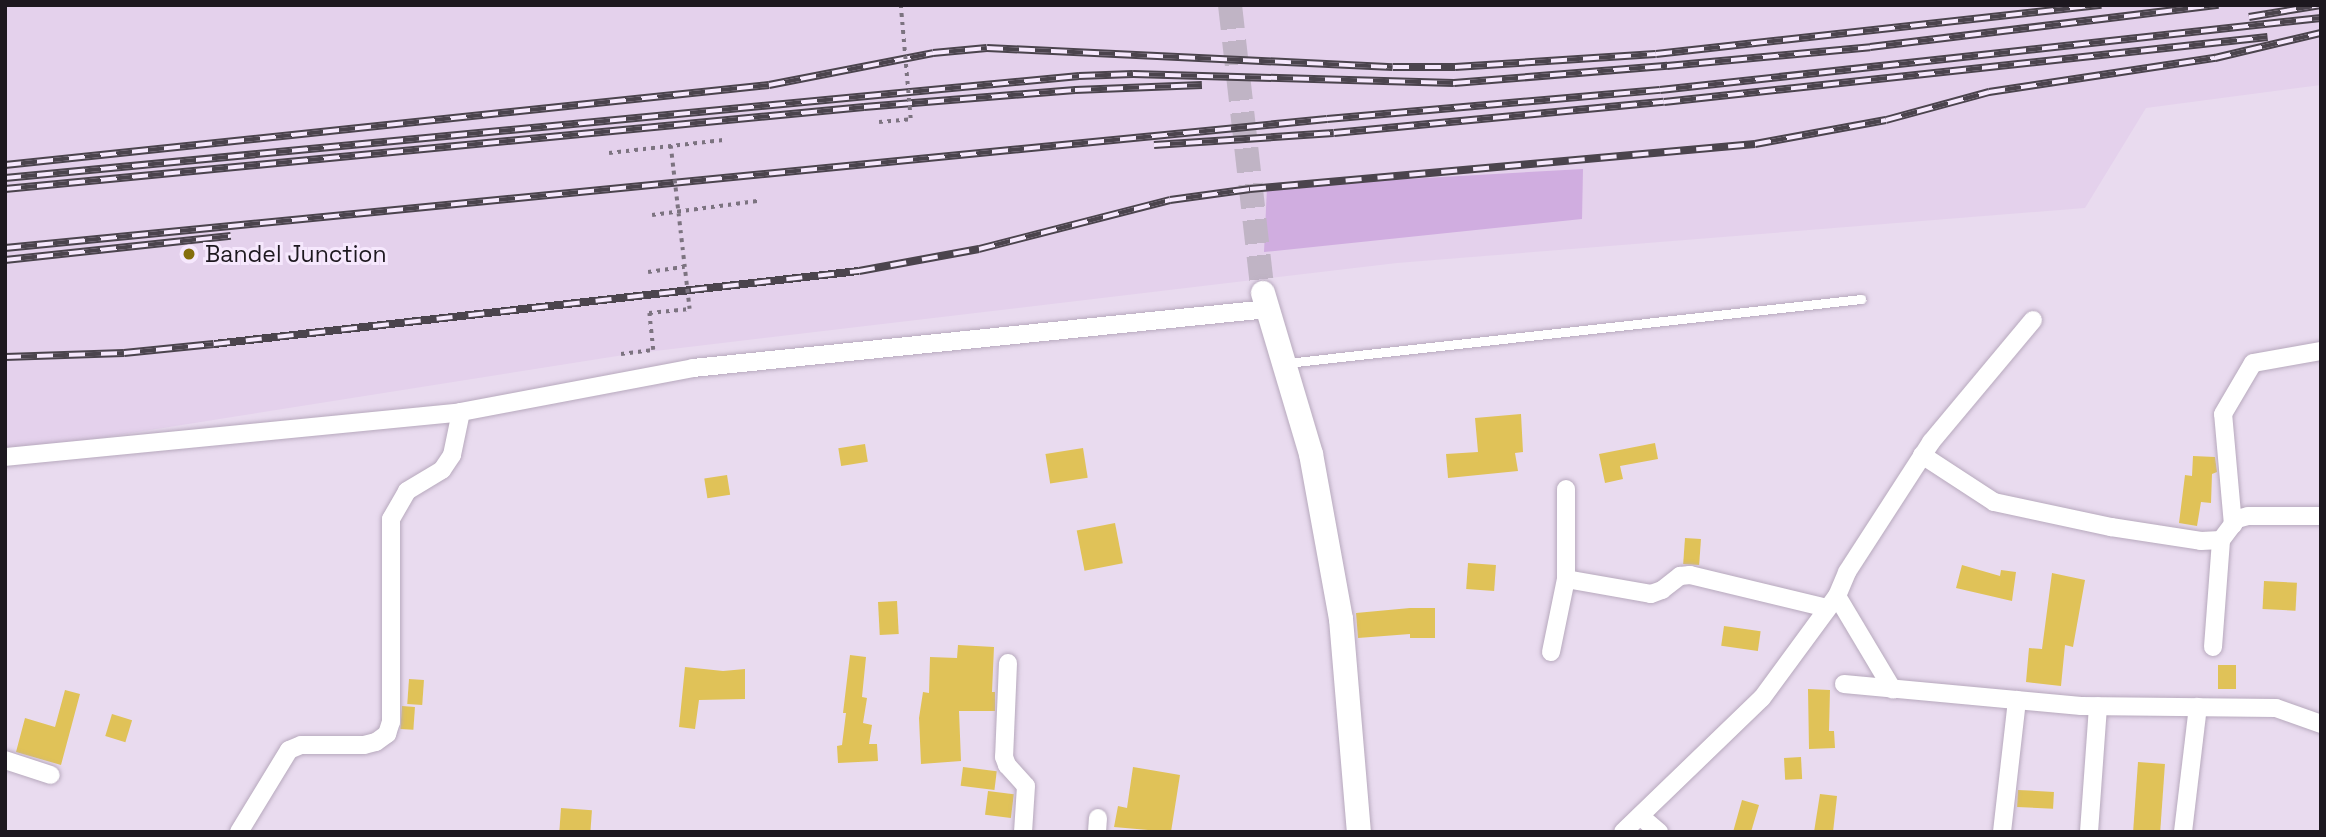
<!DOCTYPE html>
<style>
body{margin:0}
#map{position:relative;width:2326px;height:837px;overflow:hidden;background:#e9dbef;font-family:"Space Grotesk",sans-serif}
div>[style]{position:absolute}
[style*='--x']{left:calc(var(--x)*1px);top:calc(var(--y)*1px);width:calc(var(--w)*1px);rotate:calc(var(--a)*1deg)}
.built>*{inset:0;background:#e4d1ec}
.green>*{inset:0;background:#d0ade0}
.building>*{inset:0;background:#e0c258;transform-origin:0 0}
.secondary-tunnel>*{height:24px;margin-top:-12px;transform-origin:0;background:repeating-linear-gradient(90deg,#c0b4c5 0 24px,transparent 0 36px)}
.path>*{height:3.5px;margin-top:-1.75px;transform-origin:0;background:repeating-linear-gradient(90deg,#7c7380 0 3.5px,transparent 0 8.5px)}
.roads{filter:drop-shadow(0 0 2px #b7a9bd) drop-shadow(0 0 2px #b7a9bd)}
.lane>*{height:9px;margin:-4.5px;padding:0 4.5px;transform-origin:4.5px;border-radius:4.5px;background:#fff}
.street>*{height:18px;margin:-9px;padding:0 9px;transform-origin:9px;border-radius:9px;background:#fff}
.secondary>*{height:24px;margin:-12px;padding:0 12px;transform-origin:12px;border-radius:12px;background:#fff}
.rail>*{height:8px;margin-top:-4px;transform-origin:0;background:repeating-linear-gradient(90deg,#f6e8fd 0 16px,#4b444d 0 32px);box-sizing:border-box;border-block:2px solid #4b444d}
.path-bridge>*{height:3.5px;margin-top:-1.75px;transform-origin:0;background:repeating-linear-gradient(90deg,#7c7380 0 3.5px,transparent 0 8.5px)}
.dots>*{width:19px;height:19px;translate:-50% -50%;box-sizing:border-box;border:4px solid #f6e8fd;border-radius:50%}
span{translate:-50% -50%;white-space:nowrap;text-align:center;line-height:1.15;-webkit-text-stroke:6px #f6e8fd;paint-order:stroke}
.poi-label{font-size:23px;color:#1d181f}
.left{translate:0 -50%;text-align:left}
.frame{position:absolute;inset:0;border:7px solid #1d181f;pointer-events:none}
</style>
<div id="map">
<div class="built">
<div style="clip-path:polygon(5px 5px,2321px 5px,2321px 85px,2146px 108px,2085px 208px,1397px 263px,630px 354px,5px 453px)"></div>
</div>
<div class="green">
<div style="clip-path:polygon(1583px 169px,1582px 219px,1264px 252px,1267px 187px)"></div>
</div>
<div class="building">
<div style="clip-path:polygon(1521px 414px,1523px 452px,1515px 453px,1518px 471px,1448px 478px,1446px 454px,1478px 452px,1475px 418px)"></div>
<div style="clip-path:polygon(1655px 443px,1658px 459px,1620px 466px,1623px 479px,1605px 483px,1599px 454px)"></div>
<div style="left:865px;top:444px;width:18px;height:27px;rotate:81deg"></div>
<div style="left:1083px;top:448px;width:30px;height:38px;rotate:81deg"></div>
<div style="clip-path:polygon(2193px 456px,2215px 457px,2217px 472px,2212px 474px,2211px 503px,2201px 502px,2197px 526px,2179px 523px,2185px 475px,2192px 476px)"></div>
<div style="left:727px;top:475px;width:20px;height:23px;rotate:81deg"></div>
<div style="left:1115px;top:523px;width:41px;height:39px;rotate:79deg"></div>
<div style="left:1685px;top:538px;width:16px;height:26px;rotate:4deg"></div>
<div style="left:1468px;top:563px;width:28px;height:26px;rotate:4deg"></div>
<div style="clip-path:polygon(1962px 565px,2000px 576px,2001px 570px,2016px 572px,2012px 601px,1956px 588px)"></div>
<div style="clip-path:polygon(2052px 573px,2085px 580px,2073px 647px,2065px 645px,2061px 686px,2026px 682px,2029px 648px,2042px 649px)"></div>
<div style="left:2264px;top:581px;width:33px;height:28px;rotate:3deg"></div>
<div style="left:897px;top:601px;width:33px;height:19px;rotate:87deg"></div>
<div style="clip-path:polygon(1410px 608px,1435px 608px,1435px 638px,1410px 638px,1410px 634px,1358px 638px,1356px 613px)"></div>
<div style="left:1724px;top:626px;width:37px;height:20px;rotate:8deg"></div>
<div style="clip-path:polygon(958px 645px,994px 647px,992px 692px,995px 692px,995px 711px,959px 711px,961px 761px,921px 764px,919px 718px,923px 692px,929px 693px,930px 657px,957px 658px)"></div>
<div style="clip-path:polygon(850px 655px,866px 657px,862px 697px,867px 698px,863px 723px,872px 725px,869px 744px,877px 744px,878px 761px,838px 763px,837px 746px,842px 745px,846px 713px,843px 713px)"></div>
<div style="left:2218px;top:665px;width:18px;height:24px"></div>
<div style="clip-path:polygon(685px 667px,723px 671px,745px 669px,745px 699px,699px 700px,695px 729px,679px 727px)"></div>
<div style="left:409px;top:679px;width:15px;height:25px;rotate:4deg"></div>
<div style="clip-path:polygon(1808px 689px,1830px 690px,1829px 731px,1834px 731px,1835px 748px,1809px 749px)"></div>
<div style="clip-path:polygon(65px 690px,80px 694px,61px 765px,16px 752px,25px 718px,55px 727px)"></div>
<div style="left:402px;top:706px;width:13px;height:23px;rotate:4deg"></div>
<div style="left:112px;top:714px;width:21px;height:23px;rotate:17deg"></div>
<div style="left:1801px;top:757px;width:22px;height:17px;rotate:87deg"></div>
<div style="left:2138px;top:762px;width:27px;height:70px;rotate:4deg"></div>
<div style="left:963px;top:767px;width:34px;height:19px;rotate:7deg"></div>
<div style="clip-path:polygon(1133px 767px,1180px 775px,1171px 832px,1114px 827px,1118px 806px,1127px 808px)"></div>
<div style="left:2018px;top:790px;width:36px;height:17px;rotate:3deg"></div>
<div style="left:988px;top:791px;width:26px;height:24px;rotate:7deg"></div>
<div style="clip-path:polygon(1820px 794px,1837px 796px,1833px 832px,1814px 832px)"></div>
<div style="clip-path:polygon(1742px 800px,1759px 805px,1751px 832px,1733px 832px)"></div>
<div style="left:561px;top:808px;width:31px;height:24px;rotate:4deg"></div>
</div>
<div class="secondary-tunnel">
<div style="--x:1230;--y:5;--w:290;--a:83.5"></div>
</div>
<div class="path">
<div style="--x:879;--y:122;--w:32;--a:-5"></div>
<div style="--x:609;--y:153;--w:115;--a:-6.5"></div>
<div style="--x:652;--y:215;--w:106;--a:-7.6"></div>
<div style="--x:648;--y:272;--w:37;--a:-8"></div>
<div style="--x:621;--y:354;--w:32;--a:-7"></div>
<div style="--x:653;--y:350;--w:37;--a:-96"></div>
<div style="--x:649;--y:313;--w:41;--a:-5.6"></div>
</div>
<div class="roads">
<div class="lane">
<div style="--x:1287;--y:363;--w:578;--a:-6.36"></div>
</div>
<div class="street">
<div style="--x:1922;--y:455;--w:86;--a:33.1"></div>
<div style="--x:1994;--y:502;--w:120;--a:12.1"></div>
<div style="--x:2111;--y:527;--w:91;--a:8.8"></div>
<div style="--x:2201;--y:541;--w:20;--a:-3"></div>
<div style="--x:2221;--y:540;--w:26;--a:-53"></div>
<div style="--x:2237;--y:519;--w:11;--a:-15"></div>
<div style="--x:2248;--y:516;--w:73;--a:0"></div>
<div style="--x:5;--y:457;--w:458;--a:-5.6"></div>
<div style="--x:461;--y:412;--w:236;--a:-10.7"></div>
<div style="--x:693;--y:368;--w:578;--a:-5.86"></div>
<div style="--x:2233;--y:525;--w:111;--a:-95.1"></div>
<div style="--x:2223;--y:414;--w:59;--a:-59.5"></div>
<div style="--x:2253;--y:363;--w:69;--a:-10"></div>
<div style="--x:1566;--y:579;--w:86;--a:10"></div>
<div style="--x:1651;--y:594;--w:12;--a:-20"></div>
<div style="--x:1662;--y:590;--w:23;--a:-38"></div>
<div style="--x:1680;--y:576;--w:10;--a:-6"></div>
<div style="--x:1690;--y:575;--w:141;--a:13.5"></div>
<div style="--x:1837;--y:596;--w:109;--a:59.2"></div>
<div style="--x:2213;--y:647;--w:107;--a:-85.7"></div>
<div style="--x:1551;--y:652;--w:75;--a:-78.4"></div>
<div style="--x:1566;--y:579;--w:90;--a:-90"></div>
<div style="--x:1008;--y:663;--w:94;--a:92.4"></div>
<div style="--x:1004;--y:757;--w:9;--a:69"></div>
<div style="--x:1007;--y:765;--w:28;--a:48"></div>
<div style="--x:1026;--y:786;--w:46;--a:93.7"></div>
<div style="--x:1844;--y:684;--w:238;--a:5.3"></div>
<div style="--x:2081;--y:706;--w:195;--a:0.6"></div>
<div style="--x:2276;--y:708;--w:48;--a:19.6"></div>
<div style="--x:5;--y:760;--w:48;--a:18.1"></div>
<div style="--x:1640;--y:816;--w:25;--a:40"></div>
<div style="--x:239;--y:832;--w:96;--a:-58.6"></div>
<div style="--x:289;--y:750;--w:13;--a:-23"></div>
<div style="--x:301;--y:745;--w:63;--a:0"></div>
<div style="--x:364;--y:745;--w:12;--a:-14"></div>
<div style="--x:376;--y:742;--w:14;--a:-36"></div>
<div style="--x:387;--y:734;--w:13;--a:-72"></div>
<div style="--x:391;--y:722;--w:203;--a:-90"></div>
<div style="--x:391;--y:519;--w:32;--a:-60"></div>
<div style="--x:407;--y:491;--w:41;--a:-31"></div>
<div style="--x:442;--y:470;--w:18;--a:-56"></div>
<div style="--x:452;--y:455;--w:44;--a:-78.2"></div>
<div style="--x:1097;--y:832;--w:14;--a:-86"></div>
<div style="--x:1623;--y:832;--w:193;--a:-44"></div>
<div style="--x:1762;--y:698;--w:127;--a:-53.7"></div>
<div style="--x:1837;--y:596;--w:26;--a:-67"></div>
<div style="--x:1847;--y:572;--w:155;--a:-57.1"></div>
<div style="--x:1931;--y:442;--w:159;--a:-50.1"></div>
<div style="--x:2002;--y:832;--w:133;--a:-83.5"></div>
<div style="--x:2089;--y:832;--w:126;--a:-85.9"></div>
<div style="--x:2183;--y:832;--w:126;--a:-83.2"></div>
</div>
<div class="secondary">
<div style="--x:1263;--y:293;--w:168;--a:73.4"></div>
<div style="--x:1311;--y:454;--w:168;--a:79.7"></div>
<div style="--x:1341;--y:619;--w:214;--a:85.2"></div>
</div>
</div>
<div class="rail">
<div style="--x:2249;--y:17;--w:73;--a:-9.5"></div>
<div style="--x:1154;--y:145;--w:180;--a:-3.8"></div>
<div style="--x:1334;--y:133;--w:331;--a:-5.4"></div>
<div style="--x:1664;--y:102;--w:607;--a:-6.14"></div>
<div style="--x:5;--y:165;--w:768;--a:-5.98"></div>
<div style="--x:769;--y:85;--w:167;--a:-11"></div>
<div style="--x:933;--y:53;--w:54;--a:-5.3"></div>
<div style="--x:987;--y:48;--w:406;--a:2.7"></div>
<div style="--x:1393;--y:67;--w:62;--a:0"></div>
<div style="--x:1455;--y:67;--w:201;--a:-3.7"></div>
<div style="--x:1656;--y:54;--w:448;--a:-6.3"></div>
<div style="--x:5;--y:178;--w:1079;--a:-5.43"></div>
<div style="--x:1079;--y:76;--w:54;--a:-2.1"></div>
<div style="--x:1133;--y:74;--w:321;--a:1.6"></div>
<div style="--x:1454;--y:83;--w:214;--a:-4.6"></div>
<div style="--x:1667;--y:66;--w:204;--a:-5.3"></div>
<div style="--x:1870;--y:47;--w:351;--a:-6.9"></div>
<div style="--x:5;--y:189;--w:863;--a:-5.45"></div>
<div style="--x:864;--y:107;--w:212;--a:-4.6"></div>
<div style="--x:1075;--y:90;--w:127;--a:-2.3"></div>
<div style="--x:5;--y:248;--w:1328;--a:-5.57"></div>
<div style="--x:1327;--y:119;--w:334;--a:-5"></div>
<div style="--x:1660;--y:90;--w:665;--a:-6.22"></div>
<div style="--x:5;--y:260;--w:227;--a:-6.1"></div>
<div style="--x:5;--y:357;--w:119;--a:-1.9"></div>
<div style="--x:124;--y:353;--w:90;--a:-5.7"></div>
<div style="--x:214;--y:344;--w:649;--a:-6.46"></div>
<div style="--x:859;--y:271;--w:122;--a:-10.4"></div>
<div style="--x:979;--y:249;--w:197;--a:-14.4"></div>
<div style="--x:1170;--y:200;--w:81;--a:-7.8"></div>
<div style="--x:1250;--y:189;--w:507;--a:-5.09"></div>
<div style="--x:1755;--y:144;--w:133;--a:-10.4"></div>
<div style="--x:1886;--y:120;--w:107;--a:-15.2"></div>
<div style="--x:1989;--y:92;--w:229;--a:-8.6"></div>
<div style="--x:2215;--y:58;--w:109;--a:-13.3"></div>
</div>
<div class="path-bridge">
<div style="--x:901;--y:5;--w:114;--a:85"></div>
<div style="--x:671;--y:146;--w:164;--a:83.4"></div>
</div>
<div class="dots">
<div style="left:189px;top:254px;background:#856e0c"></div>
</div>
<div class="poi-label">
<span class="left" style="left:205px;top:254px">Bandel Junction</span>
</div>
<div class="frame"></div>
</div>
